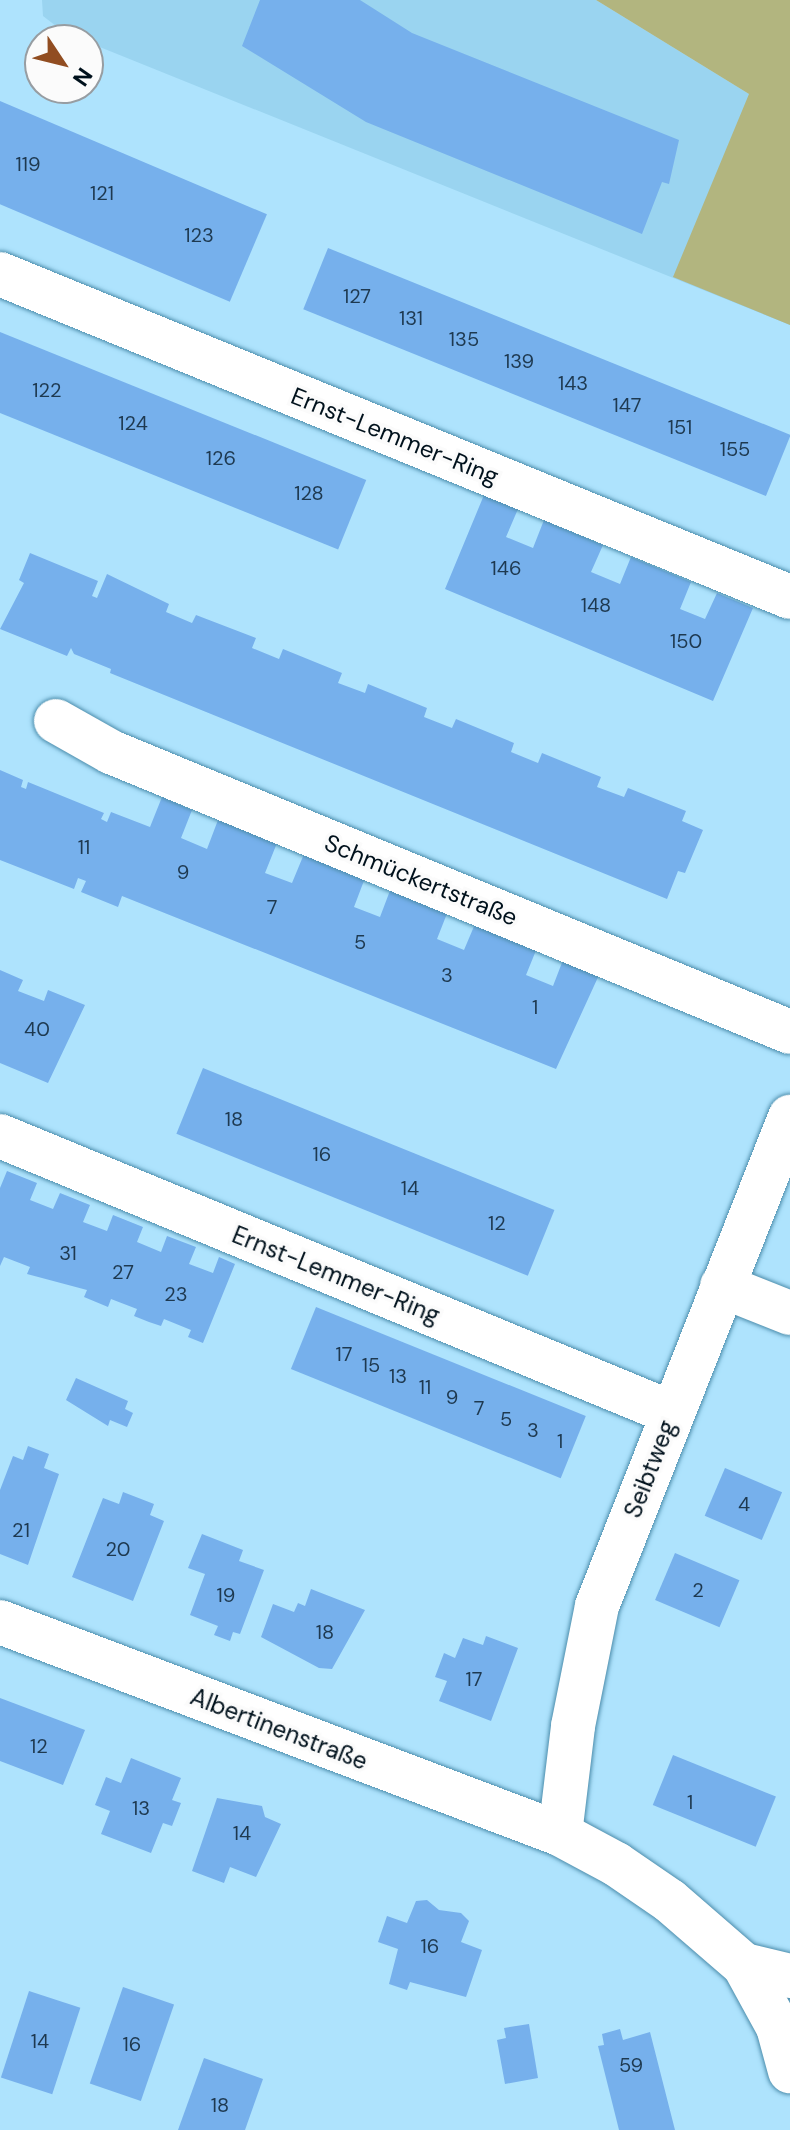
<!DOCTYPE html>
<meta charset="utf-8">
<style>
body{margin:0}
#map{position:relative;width:790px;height:2130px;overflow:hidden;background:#aee3fd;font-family:"DM Sans",sans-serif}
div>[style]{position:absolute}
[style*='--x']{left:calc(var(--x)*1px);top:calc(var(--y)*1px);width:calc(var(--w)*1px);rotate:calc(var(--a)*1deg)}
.built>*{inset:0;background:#9ad4f0}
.green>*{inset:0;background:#b2b57f}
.building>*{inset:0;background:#76b0ec;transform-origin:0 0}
.roads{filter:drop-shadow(0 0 2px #4c8dac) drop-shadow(0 0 2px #4c8dac)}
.minor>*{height:44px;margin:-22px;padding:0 22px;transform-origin:22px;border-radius:22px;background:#fff}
span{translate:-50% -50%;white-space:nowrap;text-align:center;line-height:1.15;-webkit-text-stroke:7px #fbfbfb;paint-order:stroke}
.number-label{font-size:20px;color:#1e3950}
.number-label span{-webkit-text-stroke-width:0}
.street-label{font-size:24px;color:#00111c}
.north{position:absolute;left:24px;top:24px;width:80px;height:80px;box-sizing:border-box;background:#fbfbfb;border:2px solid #979da2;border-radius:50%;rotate:125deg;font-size:22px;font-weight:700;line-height:32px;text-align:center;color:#00111c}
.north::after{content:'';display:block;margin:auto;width:28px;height:36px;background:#914d21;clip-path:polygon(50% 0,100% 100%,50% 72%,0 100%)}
</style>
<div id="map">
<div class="built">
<div style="clip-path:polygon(42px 0,596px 0,749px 94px,790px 325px,65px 33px,43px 16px)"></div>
</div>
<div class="green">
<div style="clip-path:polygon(596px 0,790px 0,790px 325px,673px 277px,749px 94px)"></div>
</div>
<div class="building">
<div style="clip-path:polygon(260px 0,360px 0,412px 33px,679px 140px,669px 184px,662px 182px,642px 234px,366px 122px,242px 46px)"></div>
<div style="left:0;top:101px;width:290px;height:95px;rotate:23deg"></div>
<div style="left:328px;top:248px;width:499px;height:66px;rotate:22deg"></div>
<div style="left:0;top:332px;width:395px;height:75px;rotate:22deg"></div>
<div style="clip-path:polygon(484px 495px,518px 509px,506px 537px,533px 548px,544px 520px,603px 545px,591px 572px,620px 584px,631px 557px,691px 582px,680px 609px,705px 619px,717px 593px,753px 608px,713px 701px,445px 589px)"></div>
<div style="clip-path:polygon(30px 553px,98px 581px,92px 596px,97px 598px,107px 574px,169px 604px,166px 612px,192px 623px,196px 615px,256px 638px,252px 648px,279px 659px,283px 649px,342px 673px,338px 683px,365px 693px,368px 684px,427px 708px,424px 717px,452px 728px,456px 719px,514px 743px,511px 752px,538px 763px,542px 753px,601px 777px,597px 787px,624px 797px,628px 788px,686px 811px,682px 821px,703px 830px,685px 873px,678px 871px,667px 899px,110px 673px,111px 669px,74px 654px,71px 648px,67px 656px,0 629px,24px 583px,19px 580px)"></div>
<div style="clip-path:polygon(0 770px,23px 780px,21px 787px,26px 789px,28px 782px,104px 813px,101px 819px,107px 822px,111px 812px,150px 827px,162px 797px,192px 810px,181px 838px,207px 849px,218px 820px,277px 843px,265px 873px,292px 883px,304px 854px,365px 878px,354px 907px,380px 917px,391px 888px,448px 911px,437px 939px,464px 950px,475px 924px,537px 948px,526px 975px,553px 986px,563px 960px,599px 975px,556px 1069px,122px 896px,118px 907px,81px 892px,86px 881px,78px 878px,74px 889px,0 860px)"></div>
<div style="clip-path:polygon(0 970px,23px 980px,18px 991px,44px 1001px,48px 990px,85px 1005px,48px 1083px,0 1063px)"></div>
<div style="left:203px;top:1068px;width:379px;height:71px;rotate:22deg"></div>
<div style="clip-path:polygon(7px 1171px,37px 1183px,30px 1200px,53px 1209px,60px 1193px,90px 1205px,83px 1222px,107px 1231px,113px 1215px,143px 1227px,137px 1242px,161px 1252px,167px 1236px,196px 1247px,189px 1264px,213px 1273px,219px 1257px,235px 1264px,203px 1343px,188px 1337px,191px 1330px,164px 1319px,161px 1326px,149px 1322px,134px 1316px,137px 1309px,111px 1299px,108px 1307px,84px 1297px,87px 1290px,27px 1274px,30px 1267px,4px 1257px,0 1266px,0 1188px)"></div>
<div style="left:316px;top:1307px;width:291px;height:67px;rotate:22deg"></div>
<div style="clip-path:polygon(76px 1378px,128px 1401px,125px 1409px,133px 1413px,127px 1427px,110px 1420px,108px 1426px,66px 1400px)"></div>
<div style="clip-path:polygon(28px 1446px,49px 1454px,44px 1468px,59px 1474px,28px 1565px,0 1554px,0 1490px,13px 1456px,23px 1460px)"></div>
<div style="left:725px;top:1468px;width:62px;height:52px;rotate:23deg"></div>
<div style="clip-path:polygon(123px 1492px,154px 1504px,150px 1515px,164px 1521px,133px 1601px,72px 1577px,103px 1498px,119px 1504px)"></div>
<div style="clip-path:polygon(202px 1534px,243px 1550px,239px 1561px,264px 1570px,240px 1634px,233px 1632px,230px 1641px,214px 1635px,218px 1626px,190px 1615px,205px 1574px,188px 1568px)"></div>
<div style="left:675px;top:1553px;width:70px;height:51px;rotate:23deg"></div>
<div style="clip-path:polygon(311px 1589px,365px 1610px,332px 1669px,319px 1668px,261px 1637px,273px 1604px,294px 1612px,298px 1603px,305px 1606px)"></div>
<div style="clip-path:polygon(486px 1636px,518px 1648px,491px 1721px,439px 1701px,447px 1681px,435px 1677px,444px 1653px,455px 1658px,463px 1638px,483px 1645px)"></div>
<div style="clip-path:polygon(0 1698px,85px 1730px,63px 1785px,0 1761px)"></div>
<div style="left:673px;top:1755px;width:111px;height:54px;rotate:22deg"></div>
<div style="clip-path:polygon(131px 1758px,181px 1778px,172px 1800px,181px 1803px,172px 1826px,163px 1823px,151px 1853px,101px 1834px,110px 1811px,95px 1805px,106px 1777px,121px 1783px)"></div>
<div style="clip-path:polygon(217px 1798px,262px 1806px,265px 1817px,281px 1824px,256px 1877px,230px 1867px,224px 1883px,192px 1871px)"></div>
<div style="clip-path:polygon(427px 1900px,439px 1910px,461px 1913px,469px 1921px,461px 1942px,482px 1950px,466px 1997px,410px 1982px,407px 1990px,389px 1984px,398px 1949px,378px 1942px,387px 1916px,407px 1923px,416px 1901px)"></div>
<div style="left:123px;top:1987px;width:54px;height:102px;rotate:19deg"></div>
<div style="left:29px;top:1991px;width:54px;height:91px;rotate:18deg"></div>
<div style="clip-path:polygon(529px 2024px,538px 2078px,505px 2084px,497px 2040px,506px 2038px,504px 2028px)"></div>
<div style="clip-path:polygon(620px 2029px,623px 2040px,650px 2032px,675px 2130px,619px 2130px,598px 2046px,604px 2045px,602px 2034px)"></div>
<div style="clip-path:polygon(204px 2058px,263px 2079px,245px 2130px,178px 2130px)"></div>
</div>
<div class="roads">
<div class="minor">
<div style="--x:0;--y:274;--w:853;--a:22.24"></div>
<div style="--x:56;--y:721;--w:63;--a:29.4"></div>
<div style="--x:111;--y:752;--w:734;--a:22.41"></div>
<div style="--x:0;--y:1136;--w:727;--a:22.4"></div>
<div style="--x:722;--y:1286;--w:73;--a:21.7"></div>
<div style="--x:0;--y:1622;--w:599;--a:20.74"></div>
<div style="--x:560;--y:1834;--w:64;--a:28.2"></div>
<div style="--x:616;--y:1864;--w:65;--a:34.4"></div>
<div style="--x:670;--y:1901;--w:98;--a:40.9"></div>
<div style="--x:744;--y:1965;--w:47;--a:13.4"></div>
<div style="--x:560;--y:1834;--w:109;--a:-83.1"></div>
<div style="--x:573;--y:1726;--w:122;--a:-78.7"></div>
<div style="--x:597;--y:1606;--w:526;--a:-68.46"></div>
<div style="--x:744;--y:1965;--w:71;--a:61.3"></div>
<div style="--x:778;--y:2027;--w:46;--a:74.7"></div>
</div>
</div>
<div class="number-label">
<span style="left:28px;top:164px">119</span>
<span style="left:102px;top:193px">121</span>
<span style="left:199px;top:235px">123</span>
<span style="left:357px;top:296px">127</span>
<span style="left:411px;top:318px">131</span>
<span style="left:464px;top:339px">135</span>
<span style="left:519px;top:361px">139</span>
<span style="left:573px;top:383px">143</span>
<span style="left:47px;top:390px">122</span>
<span style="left:627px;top:405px">147</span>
<span style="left:133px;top:423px">124</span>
<span style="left:680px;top:427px">151</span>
<span style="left:735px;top:449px">155</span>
<span style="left:221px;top:458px">126</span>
<span style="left:309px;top:493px">128</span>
<span style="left:506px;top:568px">146</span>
<span style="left:596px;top:605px">148</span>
<span style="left:686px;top:641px">150</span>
<span style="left:84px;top:847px">11</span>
<span style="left:183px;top:872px">9</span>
<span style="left:272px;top:907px">7</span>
<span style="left:360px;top:942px">5</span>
<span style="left:447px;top:975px">3</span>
<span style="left:535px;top:1007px">1</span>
<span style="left:37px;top:1029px">40</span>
<span style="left:234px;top:1119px">18</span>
<span style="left:322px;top:1154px">16</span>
<span style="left:410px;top:1188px">14</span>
<span style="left:497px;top:1223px">12</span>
<span style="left:68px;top:1253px">31</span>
<span style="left:123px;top:1272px">27</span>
<span style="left:176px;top:1294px">23</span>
<span style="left:344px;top:1354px">17</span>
<span style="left:371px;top:1365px">15</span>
<span style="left:398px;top:1376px">13</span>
<span style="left:425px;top:1387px">11</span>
<span style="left:452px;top:1397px">9</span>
<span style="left:479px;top:1408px">7</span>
<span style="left:506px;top:1419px">5</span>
<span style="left:533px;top:1430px">3</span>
<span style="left:560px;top:1441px">1</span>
<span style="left:744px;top:1504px">4</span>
<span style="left:21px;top:1530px">21</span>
<span style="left:118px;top:1549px">20</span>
<span style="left:698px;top:1590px">2</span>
<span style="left:226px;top:1595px">19</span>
<span style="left:325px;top:1632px">18</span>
<span style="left:474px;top:1679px">17</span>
<span style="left:39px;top:1746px">12</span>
<span style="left:690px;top:1802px">1</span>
<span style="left:141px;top:1808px">13</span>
<span style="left:242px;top:1833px">14</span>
<span style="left:430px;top:1946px">16</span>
<span style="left:40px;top:2041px">14</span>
<span style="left:132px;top:2044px">16</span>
<span style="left:631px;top:2065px">59</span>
<span style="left:220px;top:2105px">18</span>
</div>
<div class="street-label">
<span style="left:395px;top:436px;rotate:22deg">Ernst-Lemmer-Ring</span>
<span style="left:421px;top:880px;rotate:22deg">Schmückertstraße</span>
<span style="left:336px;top:1275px;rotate:22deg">Ernst-Lemmer-Ring</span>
<span style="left:650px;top:1469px;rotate:-69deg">Seibtweg</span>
<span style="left:279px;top:1729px;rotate:21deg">Albertinenstraße</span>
</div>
<div class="north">N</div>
</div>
